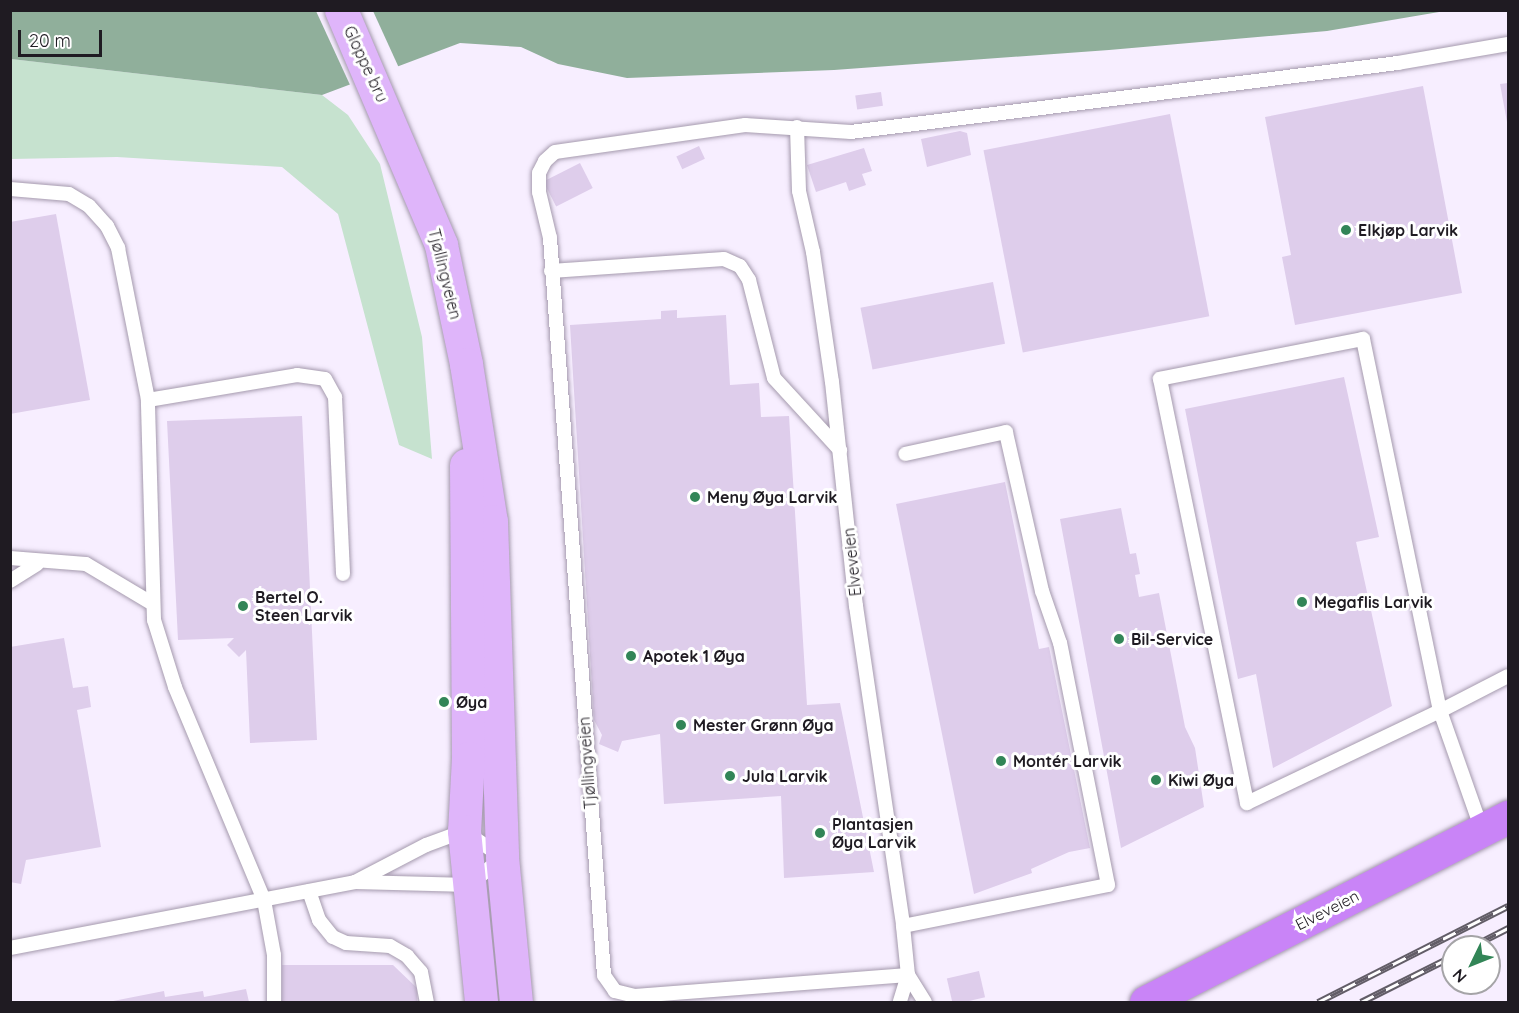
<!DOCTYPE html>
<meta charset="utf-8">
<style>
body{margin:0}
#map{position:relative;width:1519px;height:1013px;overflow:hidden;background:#f7eeff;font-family:Quicksand,sans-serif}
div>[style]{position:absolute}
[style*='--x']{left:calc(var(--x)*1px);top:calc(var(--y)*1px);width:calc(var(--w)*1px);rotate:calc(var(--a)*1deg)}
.green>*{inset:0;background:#c6e2cf}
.water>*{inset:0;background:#90af9b}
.pier>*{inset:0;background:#f7eeff}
.building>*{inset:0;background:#decdeb;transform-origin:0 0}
.roads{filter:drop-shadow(0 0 2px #a59aae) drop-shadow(0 0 2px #a59aae)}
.lane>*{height:14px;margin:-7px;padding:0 7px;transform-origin:7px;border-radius:7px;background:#fff}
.primary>*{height:33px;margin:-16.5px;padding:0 16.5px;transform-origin:16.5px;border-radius:16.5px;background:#dfb5fa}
.highway>*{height:33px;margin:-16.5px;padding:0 16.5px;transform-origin:16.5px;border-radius:16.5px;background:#c984f7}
.rail>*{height:7px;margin-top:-3.5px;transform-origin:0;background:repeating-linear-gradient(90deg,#fff 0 14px,#625d67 0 28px);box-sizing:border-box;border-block:2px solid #625d67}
.dots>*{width:16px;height:16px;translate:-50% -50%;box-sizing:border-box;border:3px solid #fff;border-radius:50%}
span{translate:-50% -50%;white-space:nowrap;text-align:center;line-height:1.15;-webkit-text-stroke:6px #fff;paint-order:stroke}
.street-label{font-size:16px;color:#1f1b22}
.poi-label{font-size:16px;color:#1f1b22;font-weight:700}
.left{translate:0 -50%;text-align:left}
.frame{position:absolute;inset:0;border:12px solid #1f1b22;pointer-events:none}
.north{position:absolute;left:1441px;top:935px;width:60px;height:60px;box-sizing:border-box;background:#fff;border:2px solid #a5a4a7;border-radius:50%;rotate:227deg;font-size:16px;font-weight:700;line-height:24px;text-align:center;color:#1f1b22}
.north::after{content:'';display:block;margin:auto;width:21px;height:27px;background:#328557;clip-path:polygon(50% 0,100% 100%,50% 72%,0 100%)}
.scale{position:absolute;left:18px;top:30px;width:84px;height:27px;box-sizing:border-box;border:3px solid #1f1b22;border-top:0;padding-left:8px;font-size:18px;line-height:21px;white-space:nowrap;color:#1f1b22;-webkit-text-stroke:4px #fff;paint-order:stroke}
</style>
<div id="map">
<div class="green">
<div style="clip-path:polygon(11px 59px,322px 95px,348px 115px,380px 164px,422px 337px,432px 459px,399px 445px,338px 214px,282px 167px,117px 157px,11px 159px)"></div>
</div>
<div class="water">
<div style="clip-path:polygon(11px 10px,1445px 11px,1327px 31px,1109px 50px,834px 70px,627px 78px,558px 64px,521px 47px,460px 43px,322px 95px,11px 59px)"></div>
</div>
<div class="pier">
<div style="clip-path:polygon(316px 11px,373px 11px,399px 68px,351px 87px)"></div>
</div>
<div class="building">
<div style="clip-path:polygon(1508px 83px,1508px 122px,1507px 122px,1500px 84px)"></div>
<div style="clip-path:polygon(1423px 86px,1462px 293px,1295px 325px,1282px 257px,1291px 255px,1265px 117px)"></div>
<div style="left:881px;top:92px;width:14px;height:26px;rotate:82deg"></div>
<div style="left:1170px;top:114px;width:206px;height:190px;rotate:79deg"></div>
<div style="clip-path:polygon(960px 131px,967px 133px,971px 155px,927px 167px,921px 139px)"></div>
<div style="left:699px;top:146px;width:14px;height:25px;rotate:65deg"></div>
<div style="clip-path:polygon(864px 148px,872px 171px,862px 174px,866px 185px,849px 191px,846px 182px,816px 192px,807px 165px)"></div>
<div style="left:580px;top:163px;width:28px;height:41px;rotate:63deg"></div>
<div style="clip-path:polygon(56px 214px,90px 400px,10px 414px,10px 222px)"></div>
<div style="left:993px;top:282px;width:63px;height:135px;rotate:79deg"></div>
<div style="clip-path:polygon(677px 310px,677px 318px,726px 315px,730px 385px,759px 383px,761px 417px,789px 416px,807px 705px,840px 703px,874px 872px,784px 878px,781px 796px,664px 804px,660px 734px,622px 741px,618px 752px,599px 744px,602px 735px,594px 720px,570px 325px,661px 319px,661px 311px)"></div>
<div style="clip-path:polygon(1344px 377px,1379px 537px,1356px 542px,1392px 706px,1273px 768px,1256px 674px,1238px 679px,1185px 409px)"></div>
<div style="clip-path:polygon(302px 416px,317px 740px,250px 743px,246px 650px,239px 657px,227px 645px,234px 638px,178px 640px,167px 421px)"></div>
<div style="clip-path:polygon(1005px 482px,1039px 649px,1049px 647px,1090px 848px,1069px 852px,1031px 869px,1032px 873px,974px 894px,896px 504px)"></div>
<div style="clip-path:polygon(1121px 508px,1130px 554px,1136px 553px,1140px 574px,1135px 575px,1139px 597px,1159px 593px,1185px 727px,1195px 748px,1204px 807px,1121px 848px,1060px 519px)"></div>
<div style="clip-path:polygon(64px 638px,73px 688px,88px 686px,91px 707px,77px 710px,101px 847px,26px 860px,21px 884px,10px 882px,10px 647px)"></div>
<div style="clip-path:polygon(282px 965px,393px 965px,417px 988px,417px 1002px,282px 1002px)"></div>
<div style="left:979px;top:971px;width:27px;height:33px;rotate:77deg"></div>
<div style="clip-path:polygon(246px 989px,249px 1002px,108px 1002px,164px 991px,165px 997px,203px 991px,204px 997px)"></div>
</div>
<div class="roads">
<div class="lane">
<div style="--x:797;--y:127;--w:64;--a:88.2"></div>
<div style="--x:799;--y:191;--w:63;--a:77.1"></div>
<div style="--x:813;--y:252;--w:131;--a:81.7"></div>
<div style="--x:832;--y:382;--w:225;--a:83.9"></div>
<div style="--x:856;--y:606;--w:323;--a:81.6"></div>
<div style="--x:903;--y:926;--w:49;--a:84.2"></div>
<div style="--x:908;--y:975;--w:28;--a:107"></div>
<div style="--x:10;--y:189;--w:59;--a:4.8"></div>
<div style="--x:69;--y:194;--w:23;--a:31"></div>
<div style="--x:89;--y:206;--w:27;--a:48"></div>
<div style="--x:107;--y:226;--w:25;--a:63"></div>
<div style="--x:118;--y:248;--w:155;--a:78.8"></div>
<div style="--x:551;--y:271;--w:173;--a:-4"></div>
<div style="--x:724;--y:259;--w:17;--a:24"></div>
<div style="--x:740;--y:266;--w:17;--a:57"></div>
<div style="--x:749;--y:280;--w:101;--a:75.7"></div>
<div style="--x:774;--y:378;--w:98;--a:47.5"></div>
<div style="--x:10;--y:558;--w:76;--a:4.5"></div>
<div style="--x:86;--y:564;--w:78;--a:30.8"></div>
<div style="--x:10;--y:581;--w:32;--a:-32"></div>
<div style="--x:1482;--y:830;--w:126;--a:-109.4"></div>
<div style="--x:1440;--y:711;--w:380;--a:-101.7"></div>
<div style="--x:1363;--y:339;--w:207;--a:168.9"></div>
<div style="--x:1160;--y:379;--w:433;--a:78.4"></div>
<div style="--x:1247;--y:803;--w:214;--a:-25.5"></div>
<div style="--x:1440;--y:711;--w:76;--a:-27.2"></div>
<div style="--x:309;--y:891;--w:31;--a:71"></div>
<div style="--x:319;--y:920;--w:22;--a:51"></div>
<div style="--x:333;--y:937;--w:14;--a:25"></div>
<div style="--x:346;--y:943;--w:44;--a:3.9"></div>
<div style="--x:390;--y:946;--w:20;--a:30"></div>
<div style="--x:407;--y:956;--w:21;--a:49"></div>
<div style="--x:421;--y:972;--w:31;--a:79"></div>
<div style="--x:903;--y:926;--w:209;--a:-11.3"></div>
<div style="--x:1108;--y:885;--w:247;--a:-101.2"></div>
<div style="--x:1060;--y:643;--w:55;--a:-109.1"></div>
<div style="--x:1042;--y:591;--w:163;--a:-102.8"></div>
<div style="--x:1006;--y:432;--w:103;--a:167.7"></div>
<div style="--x:10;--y:948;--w:351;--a:-10.8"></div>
<div style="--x:355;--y:882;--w:115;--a:1.5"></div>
<div style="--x:470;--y:885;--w:43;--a:-41.2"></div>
<div style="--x:502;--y:857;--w:46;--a:-145.6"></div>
<div style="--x:464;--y:831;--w:40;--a:159.8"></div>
<div style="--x:426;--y:845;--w:80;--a:152.5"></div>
<div style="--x:908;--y:975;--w:274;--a:175.6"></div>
<div style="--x:635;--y:996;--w:21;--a:-166"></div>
<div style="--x:615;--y:991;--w:19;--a:-125"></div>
<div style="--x:604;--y:975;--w:739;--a:-94.19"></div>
<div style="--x:550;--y:238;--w:47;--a:-103.4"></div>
<div style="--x:539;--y:192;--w:19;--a:-90"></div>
<div style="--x:539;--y:173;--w:13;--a:-63"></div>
<div style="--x:545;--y:161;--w:13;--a:-42"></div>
<div style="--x:555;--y:152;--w:192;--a:-8.1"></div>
<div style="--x:745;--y:125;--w:106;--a:3.8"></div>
<div style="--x:851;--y:132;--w:551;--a:-7.19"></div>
<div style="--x:1398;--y:63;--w:112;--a:-9.8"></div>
<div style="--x:908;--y:975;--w:32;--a:58"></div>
<div style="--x:274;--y:1002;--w:47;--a:-90"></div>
<div style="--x:274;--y:955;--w:56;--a:-100.3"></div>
<div style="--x:264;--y:900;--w:231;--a:-112.7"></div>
<div style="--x:175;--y:687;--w:70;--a:-107.4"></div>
<div style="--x:154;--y:620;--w:220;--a:-91.6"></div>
<div style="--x:148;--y:400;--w:151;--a:-9.5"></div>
<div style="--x:297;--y:375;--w:28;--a:8"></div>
<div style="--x:325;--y:379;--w:21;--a:61"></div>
<div style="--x:335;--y:397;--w:177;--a:87.4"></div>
</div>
<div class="primary">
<div style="--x:341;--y:10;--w:255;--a:66.9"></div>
<div style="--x:441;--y:245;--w:122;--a:78.1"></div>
<div style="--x:466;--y:364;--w:159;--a:81"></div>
<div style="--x:491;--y:521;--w:336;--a:88.1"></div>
<div style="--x:502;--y:857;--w:146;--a:84.5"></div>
<div style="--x:466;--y:465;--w:293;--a:89.6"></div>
<div style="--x:468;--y:758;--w:73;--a:93.1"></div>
<div style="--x:464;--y:831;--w:172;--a:84.3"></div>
</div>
<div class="highway">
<div style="--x:1146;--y:1002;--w:407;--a:-27.1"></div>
</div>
</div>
<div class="rail">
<div style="--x:1471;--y:947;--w:42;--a:-27.2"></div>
<div style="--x:1318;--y:1002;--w:213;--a:-26.8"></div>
<div style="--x:1361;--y:1002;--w:103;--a:-26.6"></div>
</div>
<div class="dots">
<div style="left:1346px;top:230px;background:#328557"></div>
<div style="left:695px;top:497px;background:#328557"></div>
<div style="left:1302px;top:602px;background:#328557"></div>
<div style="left:243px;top:606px;background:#328557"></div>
<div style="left:1119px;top:639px;background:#328557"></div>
<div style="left:631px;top:656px;background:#328557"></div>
<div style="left:444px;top:702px;background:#328557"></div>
<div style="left:681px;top:725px;background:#328557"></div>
<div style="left:1001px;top:761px;background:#328557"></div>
<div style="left:730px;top:776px;background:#328557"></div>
<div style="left:1156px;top:780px;background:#328557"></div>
<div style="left:820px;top:833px;background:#328557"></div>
</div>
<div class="street-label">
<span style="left:366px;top:64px;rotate:65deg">Gloppe bru</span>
<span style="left:445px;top:274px;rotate:76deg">Tjøllingveien</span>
<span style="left:852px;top:562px;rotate:-96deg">Elveveien</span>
<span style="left:587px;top:763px;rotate:-94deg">Tjøllingveien</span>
<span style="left:1327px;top:910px;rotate:-27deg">Elveveien</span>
</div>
<div class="poi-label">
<span class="left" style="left:1358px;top:230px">Elkjøp Larvik</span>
<span class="left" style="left:707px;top:497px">Meny Øya Larvik</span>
<span class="left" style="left:255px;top:606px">Bertel O.<br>Steen Larvik</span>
<span class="left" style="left:1314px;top:602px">Megaflis Larvik</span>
<span class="left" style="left:1131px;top:639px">Bil-Service</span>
<span class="left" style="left:643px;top:656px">Apotek 1 Øya</span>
<span class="left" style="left:456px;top:702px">Øya</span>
<span class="left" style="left:693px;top:725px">Mester Grønn Øya</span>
<span class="left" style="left:1013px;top:761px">Montér Larvik</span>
<span class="left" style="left:742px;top:776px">Jula Larvik</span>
<span class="left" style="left:1168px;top:780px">Kiwi Øya</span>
<span class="left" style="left:832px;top:833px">Plantasjen<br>Øya Larvik</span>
</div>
<div class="frame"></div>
<div class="north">N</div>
<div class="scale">20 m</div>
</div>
